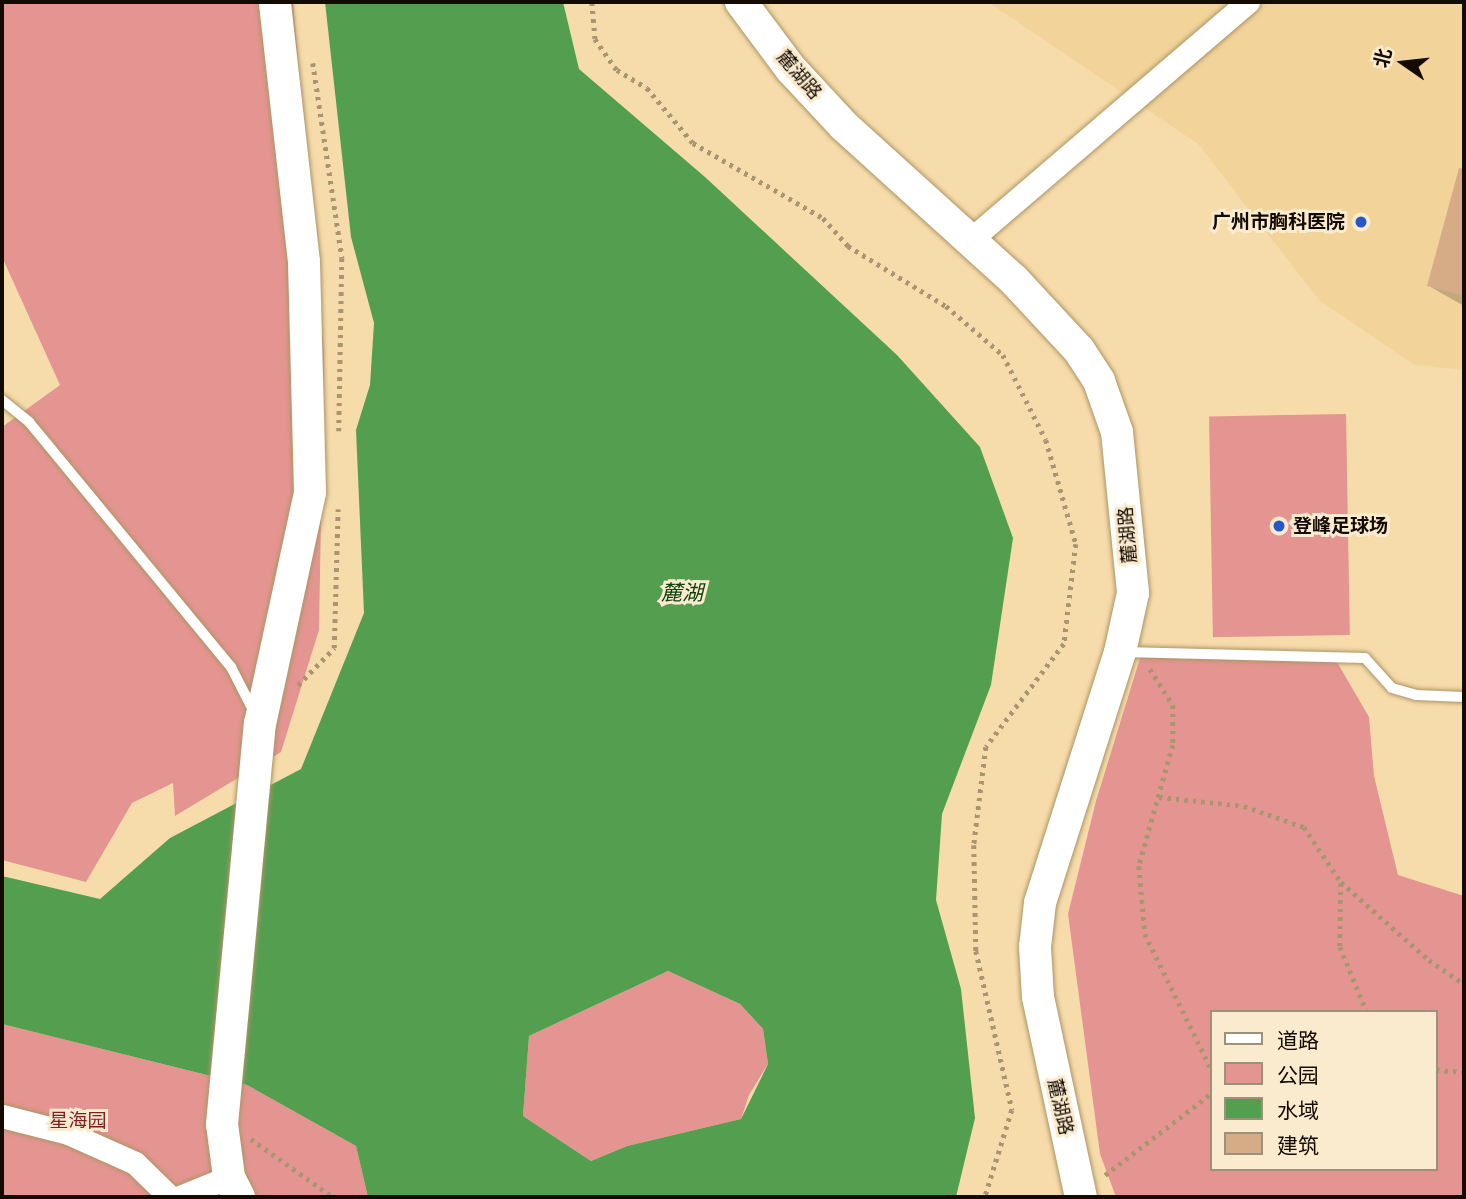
<!DOCTYPE html>
<meta charset="utf-8">
<style>
body{margin:0}
#map{position:relative;width:1466px;height:1199px;overflow:hidden;background:#f7dcab;font-family:Mulish,"Noto Sans SC",sans-serif}
div>[style]{position:absolute}
[style*='--x']{left:calc(var(--x)*1px);top:calc(var(--y)*1px);width:calc(var(--w)*1px);rotate:calc(var(--a)*1deg)}
.built>*{inset:0;background:#f2d49b}
.green>*{inset:0;background:#e59591;transform-origin:0 0}
.water>*{inset:0;background:#549e50}
.shadow>*{inset:0;background:#0003}
.building>*{inset:0;background:#d6ac87}
.path>*{height:4.5px;margin-top:-2.25px;transform-origin:0;background:repeating-linear-gradient(90deg,#aa9571 0 3.5px,transparent 0 8.5px)}
.roads{filter:drop-shadow(0 0 2px #ad9465) drop-shadow(0 0 2px #ad9465)}
.lane>*{height:10px;margin:-5px;padding:0 5px;transform-origin:5px;border-radius:5px;background:#fff}
.street>*{height:23px;margin:-11.5px;padding:0 11.5px;transform-origin:11.5px;border-radius:11.5px;background:#fff}
.secondary>*{height:32px;margin:-16px;padding:0 16px;transform-origin:16px;border-radius:16px;background:#fff}
.dots>*{width:19px;height:19px;translate:-50% -50%;box-sizing:border-box;border:4px solid #fbebce;border-radius:50%}
span{translate:-50% -50%;white-space:nowrap;text-align:center;line-height:1.15;-webkit-text-stroke:6px #fbebce;paint-order:stroke}
.street-label{font-size:19px;color:#130a00}
.poi-label{font-size:19px;color:#130a00;font-weight:700}
.right{translate:-100% -50%;text-align:right}
.left{translate:0 -50%;text-align:left}
.park-label{font-size:19px;color:#811f24}
.water-label{font-size:21px;color:#0c410b;font-style:italic}
.frame{position:absolute;inset:0;border:4px solid #130a00;pointer-events:none}
.legend{position:absolute;left:1210px;top:1010px;width:228px;height:161px;box-sizing:border-box;background:#fbebce;border:2px solid #9e917c;margin:0;padding:9px 12px;list-style:none;font-size:21px;color:#130a00}
.legend li{display:flex;align-items:center;gap:14px;height:35px}
.legend b{width:35px;border:2px solid #9e917c}
.north{position:absolute;left:1368px;top:28px;width:70px;height:70px;-webkit-text-stroke:5px #fbebce;paint-order:stroke;rotate:284deg;font-size:19px;font-weight:700;line-height:28px;text-align:center;color:#130a00}
.north::after{content:'';display:block;margin:auto;width:24px;height:32px;background:#130a00;clip-path:polygon(50% 0,100% 100%,50% 72%,0 100%)}
</style>
<div id="map">
<div class="built">
<div style="clip-path:polygon(988px 2px,1464px 2px,1464px 370px,1414px 365px,1319px 300px,1198px 144px)"></div>
</div>
<div class="green">
<div style="clip-path:polygon(2px 2px,293px 2px,324px 351px,319px 630px,281px 752px,175px 816px,173px 783px,132px 803px,86px 882px,2px 860px,2px 427px,60px 385px,2px 257px)"></div>
<div style="left:1346px;top:414px;width:221px;height:137px;rotate:89deg"></div>
<div style="clip-path:polygon(evenodd,1141px 655px,1337px 662px,1369px 717px,1374px 776px,1398px 875px,1464px 896px,1464px 1197px,1116px 1197px,1100px 1154px,1068px 914px,1096px 801px,1141px 655px,1212px 1012px,1436px 1012px,1436px 1169px,1212px 1169px,1212px 1012px)"></div>
<div style="clip-path:polygon(668px 971px,740px 1004px,763px 1029px,768px 1064px,749px 1095px,741px 1119px,627px 1146px,591px 1161px,523px 1116px,529px 1036px)"></div>
<div style="clip-path:polygon(2px 1024px,247px 1085px,356px 1146px,368px 1197px,2px 1197px)"></div>
</div>
<div class="water">
<div style="clip-path:polygon(evenodd,325px 2px,563px 2px,579px 69px,705px 177px,897px 355px,980px 447px,1013px 538px,991px 685px,942px 814px,936px 900px,961px 989px,975px 1118px,956px 1197px,368px 1197px,356px 1146px,247px 1085px,2px 1024px,2px 876px,100px 899px,170px 838px,301px 769px,364px 613px,356px 430px,370px 385px,374px 323px,351px 237px,325px 2px,668px 971px,740px 1004px,763px 1029px,768px 1064px,741px 1119px,627px 1146px,591px 1161px,523px 1116px,529px 1036px,668px 971px)"></div>
</div>
<div class="shadow">
<div style="clip-path:polygon(1461px 170px,1464px 171px,1464px 306px,1429px 286px)"></div>
</div>
<div class="building">
<div style="clip-path:polygon(1459px 168px,1464px 169px,1464px 296px,1427px 286px)"></div>
</div>
<div class="path">
<div style="--x:592;--y:2;--w:37;--a:85"></div>
<div style="--x:595;--y:39;--w:38;--a:55"></div>
<div style="--x:617;--y:70;--w:35;--a:31"></div>
<div style="--x:647;--y:88;--w:72;--a:50.1"></div>
<div style="--x:693;--y:143;--w:150;--a:30"></div>
<div style="--x:823;--y:218;--w:38;--a:48"></div>
<div style="--x:848;--y:246;--w:115;--a:31.5"></div>
<div style="--x:946;--y:306;--w:75;--a:40.7"></div>
<div style="--x:1003;--y:355;--w:95;--a:63.2"></div>
<div style="--x:1046;--y:440;--w:108;--a:73.9"></div>
<div style="--x:1076;--y:544;--w:101;--a:96.8"></div>
<div style="--x:1064;--y:644;--w:129;--a:127.1"></div>
<div style="--x:986;--y:747;--w:99;--a:97"></div>
<div style="--x:974;--y:845;--w:106;--a:88.9"></div>
<div style="--x:976;--y:951;--w:163;--a:77.2"></div>
<div style="--x:1012;--y:1110;--w:91;--a:107.2"></div>
<div style="--x:313;--y:63;--w:197;--a:81.5"></div>
<div style="--x:342;--y:258;--w:173;--a:91"></div>
<div style="--x:1150;--y:669;--w:43;--a:57.4"></div>
<div style="--x:1173;--y:705;--w:40;--a:90"></div>
<div style="--x:1173;--y:745;--w:126;--a:105.7"></div>
<div style="--x:1139;--y:866;--w:68;--a:85"></div>
<div style="--x:1145;--y:934;--w:153;--a:63.9"></div>
<div style="--x:298;--y:685;--w:52;--a:-45.8"></div>
<div style="--x:334;--y:648;--w:139;--a:-88.4"></div>
<div style="--x:1159;--y:797;--w:85;--a:6"></div>
<div style="--x:1244;--y:806;--w:64;--a:19.3"></div>
<div style="--x:1304;--y:827;--w:66;--a:56.1"></div>
<div style="--x:1341;--y:882;--w:118;--a:41.6"></div>
<div style="--x:1429;--y:960;--w:42;--a:34.4"></div>
<div style="--x:1341;--y:883;--w:64;--a:90.9"></div>
<div style="--x:1340;--y:947;--w:70;--a:67.4"></div>
<div style="--x:1436;--y:1070;--w:28;--a:4"></div>
<div style="--x:251;--y:1139;--w:100;--a:35.3"></div>
<div style="--x:1105;--y:1175;--w:135;--a:-37.5"></div>
</div>
<div class="roads">
<div class="lane">
<div style="--x:2;--y:400;--w:35;--a:39"></div>
<div style="--x:29;--y:422;--w:318;--a:50.5"></div>
<div style="--x:231;--y:667;--w:51;--a:62.9"></div>
<div style="--x:1123;--y:652;--w:242;--a:1.4"></div>
<div style="--x:1365;--y:658;--w:40;--a:48"></div>
<div style="--x:1392;--y:688;--w:25;--a:16"></div>
<div style="--x:1416;--y:695;--w:48;--a:2.4"></div>
</div>
<div class="street">
<div style="--x:970;--y:240;--w:366;--a:-40.6"></div>
<div style="--x:2;--y:1116;--w:68;--a:14.4"></div>
<div style="--x:68;--y:1133;--w:73;--a:24.1"></div>
<div style="--x:135;--y:1163;--w:49;--a:44.2"></div>
<div style="--x:180;--y:1197;--w:53;--a:-22.2"></div>
</div>
<div class="secondary">
<div style="--x:741;--y:2;--w:84;--a:53.3"></div>
<div style="--x:791;--y:69;--w:78;--a:47.1"></div>
<div style="--x:844;--y:126;--w:228;--a:42.2"></div>
<div style="--x:1013;--y:279;--w:97;--a:47.1"></div>
<div style="--x:1079;--y:350;--w:37;--a:57"></div>
<div style="--x:1099;--y:381;--w:54;--a:70.6"></div>
<div style="--x:1117;--y:432;--w:162;--a:84.3"></div>
<div style="--x:1133;--y:593;--w:60;--a:102.4"></div>
<div style="--x:1120;--y:652;--w:263;--a:107.7"></div>
<div style="--x:1040;--y:903;--w:44;--a:96.5"></div>
<div style="--x:1035;--y:947;--w:50;--a:86.6"></div>
<div style="--x:1038;--y:997;--w:205;--a:77.9"></div>
<div style="--x:239;--y:1197;--w:22;--a:-117"></div>
<div style="--x:229;--y:1177;--w:53;--a:-97.5"></div>
<div style="--x:222;--y:1124;--w:402;--a:-84.6"></div>
<div style="--x:260;--y:724;--w:237;--a:-77.8"></div>
<div style="--x:310;--y:492;--w:230;--a:-91.5"></div>
<div style="--x:304;--y:262;--w:262;--a:-96.4"></div>
</div>
</div>
<div class="dots">
<div style="left:1361px;top:222px;background:#2558c6"></div>
<div style="left:1279px;top:526px;background:#2558c6"></div>
</div>
<div class="street-label">
<span style="left:799px;top:75px;rotate:49deg">麓湖路</span>
<span style="left:1128px;top:535px;rotate:-95deg">麓湖路</span>
<span style="left:1060px;top:1107px;rotate:77deg">麓湖路</span>
</div>
<div class="poi-label">
<span class="right" style="left:1345px;top:222px">广州市胸科医院</span>
<span class="left" style="left:1293px;top:526px">登峰足球场</span>
</div>
<div class="park-label">
<span style="left:78px;top:1121px">星海园</span>
</div>
<div class="water-label">
<span style="left:682px;top:592px">麓湖</span>
</div>
<div class="frame"></div>
<ul class="legend">
<li><b style="height:9px;background:#fff"></b>道路</li>
<li><b style="height:19px;background:#e59591"></b>公园</li>
<li><b style="height:19px;background:#549e50"></b>水域</li>
<li><b style="height:19px;background:#d6ac87"></b>建筑</li>
</ul>
<div class="north">北</div>
</div>
